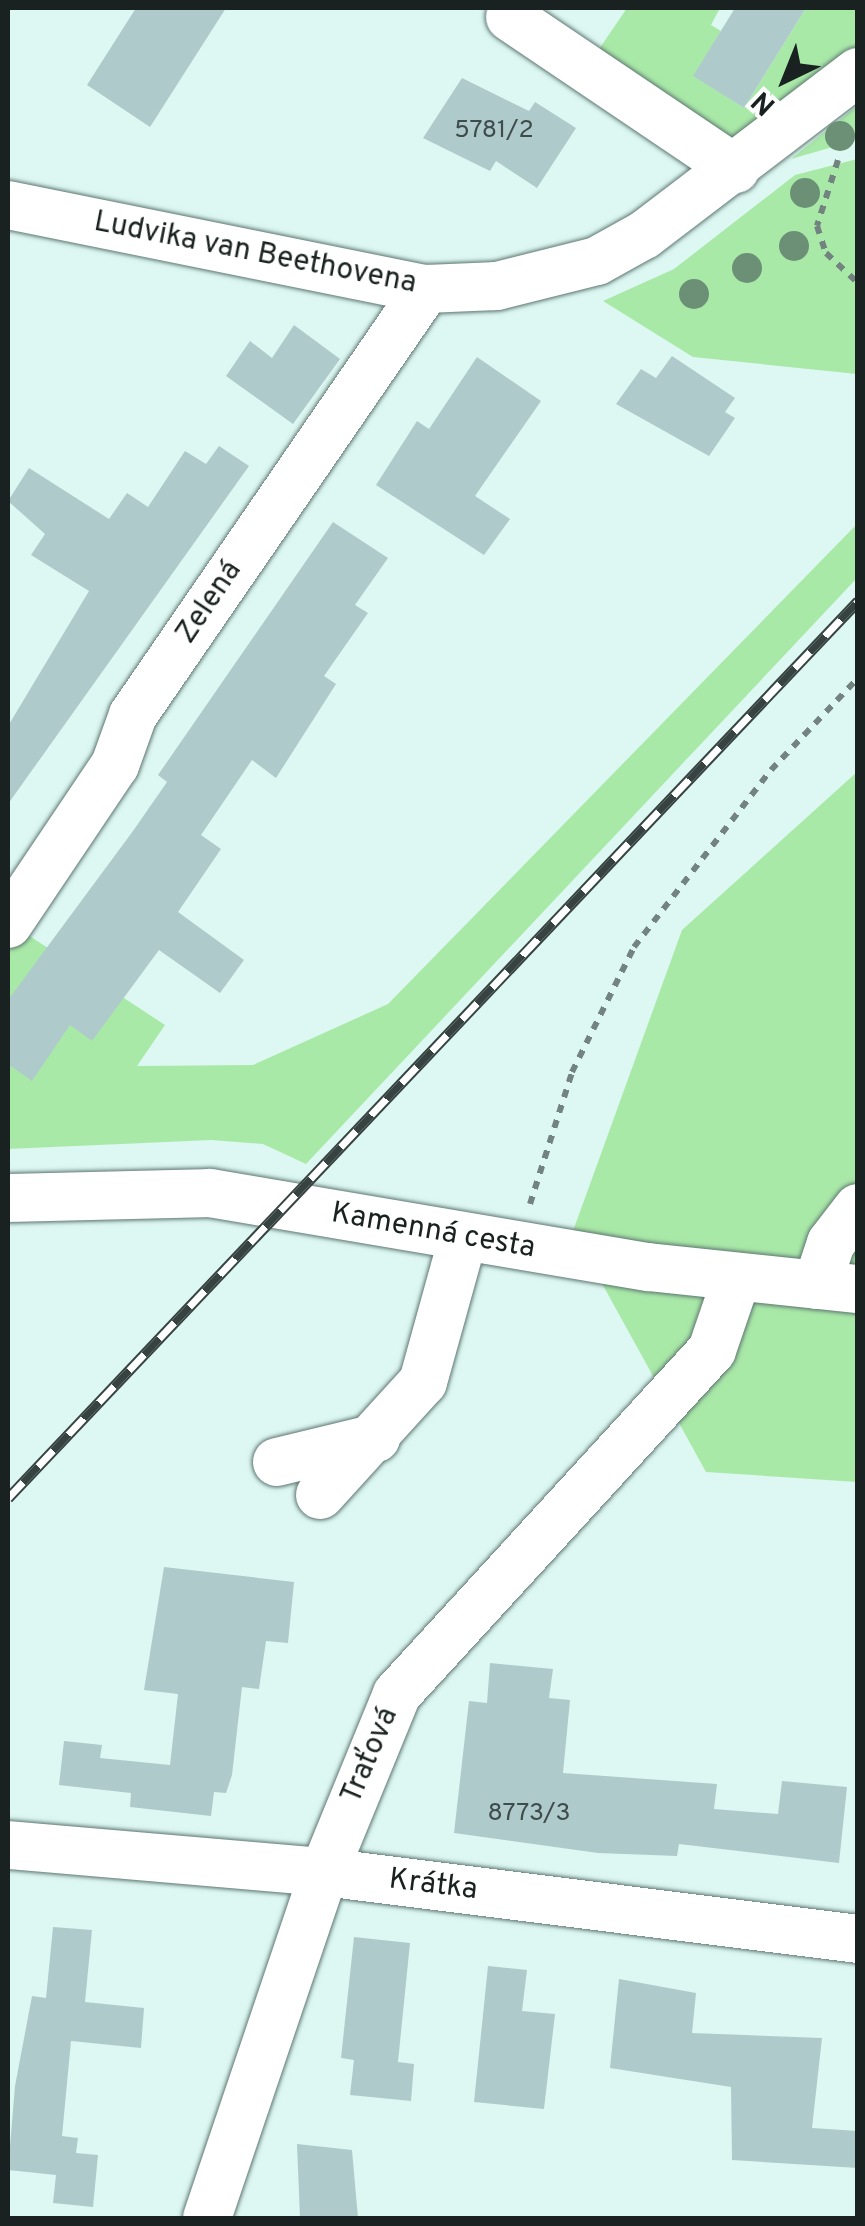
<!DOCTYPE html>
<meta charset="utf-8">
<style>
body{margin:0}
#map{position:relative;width:865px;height:2226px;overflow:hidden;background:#ddf8f2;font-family:Overpass,sans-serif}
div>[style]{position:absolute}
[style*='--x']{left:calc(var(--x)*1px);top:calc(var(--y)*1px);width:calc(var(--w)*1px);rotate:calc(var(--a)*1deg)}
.green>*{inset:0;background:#a9e9a8}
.building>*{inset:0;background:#afcacb}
.path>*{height:6px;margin-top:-3px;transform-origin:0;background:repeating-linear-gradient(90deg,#728380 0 8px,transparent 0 16px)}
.roads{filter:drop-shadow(0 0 2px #5e7671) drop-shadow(0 0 2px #5e7671)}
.minor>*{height:48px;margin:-24px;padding:0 24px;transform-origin:24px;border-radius:24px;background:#fff}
.rail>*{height:11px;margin-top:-5.5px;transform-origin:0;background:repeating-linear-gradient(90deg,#fff 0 22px,#374340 0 44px);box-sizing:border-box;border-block:2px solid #374340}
.trees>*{width:30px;height:30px;margin:-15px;border-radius:50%;background:#6b9076}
span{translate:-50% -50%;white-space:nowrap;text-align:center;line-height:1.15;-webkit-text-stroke:8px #fff;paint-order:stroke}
.number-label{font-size:25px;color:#3e4c4b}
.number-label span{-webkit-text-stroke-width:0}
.street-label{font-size:30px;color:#192220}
.frame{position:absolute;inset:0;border:10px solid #192220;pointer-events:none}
.north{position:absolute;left:735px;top:30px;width:100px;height:100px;-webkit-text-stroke:8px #fff;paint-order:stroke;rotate:223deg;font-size:28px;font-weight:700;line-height:40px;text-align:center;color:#192220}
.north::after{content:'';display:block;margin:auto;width:35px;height:45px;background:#192220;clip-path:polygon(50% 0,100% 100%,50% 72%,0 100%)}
</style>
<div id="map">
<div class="green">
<div style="clip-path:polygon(627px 8px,720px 8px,711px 25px,721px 31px,694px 76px,744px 108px,806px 8px,857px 8px,857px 47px,730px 142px,593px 58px)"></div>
<div style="clip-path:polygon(857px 106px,857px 140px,791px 159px)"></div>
<div style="clip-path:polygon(857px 159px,857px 374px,693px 357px,603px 301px,674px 269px,795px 175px)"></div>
<div style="clip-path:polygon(857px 524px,857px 578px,306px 1164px,263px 1144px,211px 1140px,8px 1149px,8px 952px,22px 931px,165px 1025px,137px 1066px,253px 1065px,388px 1004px)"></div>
<div style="clip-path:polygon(857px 772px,857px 1482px,706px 1472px,573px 1231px,682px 930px)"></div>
</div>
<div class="building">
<div style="clip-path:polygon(136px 8px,226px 8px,150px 127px,87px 85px)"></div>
<div style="clip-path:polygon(735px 8px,806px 8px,744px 108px,693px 76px)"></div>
<div style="clip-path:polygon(462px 78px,529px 111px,535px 102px,576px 128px,537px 188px,496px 161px,490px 171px,423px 138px)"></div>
<div style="clip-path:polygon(294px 325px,340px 359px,293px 424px,226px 376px,250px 341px,272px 358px)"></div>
<div style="clip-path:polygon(672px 356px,735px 398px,725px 412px,735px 418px,709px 456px,616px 404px,641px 369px,656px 378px)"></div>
<div style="clip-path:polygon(477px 357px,541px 401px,475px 496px,510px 519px,484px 555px,376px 485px,417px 421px,429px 429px)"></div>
<div style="clip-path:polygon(219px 446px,249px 466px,8px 804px,8px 726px,89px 591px,31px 555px,45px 534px,8px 501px,29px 468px,109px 519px,127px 493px,148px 507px,185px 451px,206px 464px)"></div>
<div style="clip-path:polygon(333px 522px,388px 558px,355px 605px,368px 613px,324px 676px,336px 684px,276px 778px,252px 760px,201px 835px,221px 849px,178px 912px,244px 960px,220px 993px,159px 950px,92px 1041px,70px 1025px,32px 1081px,8px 1064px,8px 1000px,133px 831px,167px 782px,158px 775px)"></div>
<div style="clip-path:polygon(164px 1567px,294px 1582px,288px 1643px,266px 1641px,259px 1689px,242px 1687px,232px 1775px,226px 1793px,214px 1792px,211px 1816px,130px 1807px,131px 1793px,59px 1785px,64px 1741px,102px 1745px,100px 1758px,170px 1765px,178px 1694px,144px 1690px)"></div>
<div style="clip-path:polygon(490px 1663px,553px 1669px,549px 1698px,570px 1700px,563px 1773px,717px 1784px,714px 1809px,778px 1814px,782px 1781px,847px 1787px,839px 1863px,679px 1844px,677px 1856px,598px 1853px,454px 1833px,469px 1701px,487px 1703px)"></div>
<div style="clip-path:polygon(53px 1927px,92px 1930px,85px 2002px,144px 2008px,141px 2048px,71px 2041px,62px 2136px,78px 2138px,76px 2153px,98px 2155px,93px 2207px,53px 2203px,56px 2175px,8px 2170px,15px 2086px,32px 1996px,46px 1998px)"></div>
<div style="clip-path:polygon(354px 1937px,410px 1943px,398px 2062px,414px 2064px,411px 2101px,350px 2095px,354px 2060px,341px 2058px)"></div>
<div style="clip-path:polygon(488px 1966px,527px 1970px,522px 2011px,555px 2014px,544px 2109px,474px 2102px)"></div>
<div style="clip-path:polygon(619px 1979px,696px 1993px,692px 2033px,822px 2038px,812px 2128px,858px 2131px,858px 2168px,732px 2160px,731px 2087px,610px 2068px)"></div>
<div style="clip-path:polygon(297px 2144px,352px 2150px,358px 2218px,300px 2218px)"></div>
</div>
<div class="path">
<div style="--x:838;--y:160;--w:69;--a:107.7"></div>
<div style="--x:817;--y:226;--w:28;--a:72"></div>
<div style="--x:826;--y:253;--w:44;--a:43.2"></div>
<div style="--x:530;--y:1204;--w:139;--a:-72.3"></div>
<div style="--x:572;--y:1072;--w:140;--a:-63.6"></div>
<div style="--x:634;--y:947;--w:224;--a:-52.3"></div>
<div style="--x:771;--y:770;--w:127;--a:-46.6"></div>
</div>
<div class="roads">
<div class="minor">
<div style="--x:510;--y:17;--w:272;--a:34"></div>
<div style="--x:8;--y:205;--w:426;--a:11.4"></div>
<div style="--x:426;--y:289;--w:71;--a:-2.4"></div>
<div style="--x:497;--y:286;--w:103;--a:-14"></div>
<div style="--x:597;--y:261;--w:54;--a:-29"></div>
<div style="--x:644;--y:235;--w:269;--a:-37.3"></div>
<div style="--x:8;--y:924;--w:192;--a:-56.1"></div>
<div style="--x:115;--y:765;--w:53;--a:-70.2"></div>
<div style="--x:133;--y:715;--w:517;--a:-55.48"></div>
<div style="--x:8;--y:1198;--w:202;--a:-1.4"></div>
<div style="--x:210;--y:1193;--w:444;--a:9.6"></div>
<div style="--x:648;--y:1267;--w:211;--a:6"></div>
<div style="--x:817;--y:1285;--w:44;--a:-71.6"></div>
<div style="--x:831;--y:1243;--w:44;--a:-52.4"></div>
<div style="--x:277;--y:1462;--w:102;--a:-13.6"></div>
<div style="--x:320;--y:1495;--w:153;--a:-47.7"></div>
<div style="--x:423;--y:1382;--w:149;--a:-74.5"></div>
<div style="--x:8;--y:1845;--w:317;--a:4.9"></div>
<div style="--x:324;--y:1872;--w:538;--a:7.15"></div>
<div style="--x:207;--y:2218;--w:365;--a:-71.3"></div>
<div style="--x:324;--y:1872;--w:192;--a:-67.7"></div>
<div style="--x:397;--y:1694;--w:466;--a:-47.5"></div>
<div style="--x:712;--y:1350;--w:77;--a:-71.1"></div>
</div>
</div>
<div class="rail">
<div style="--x:8;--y:1498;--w:1236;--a:-46.54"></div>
</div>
<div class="trees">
<div style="left:840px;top:136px"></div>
<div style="left:805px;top:193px"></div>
<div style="left:794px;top:246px"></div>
<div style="left:747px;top:268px"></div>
<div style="left:694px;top:294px"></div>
</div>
<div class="number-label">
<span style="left:494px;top:131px">5781/2</span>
<span style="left:529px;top:1814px">8773/3</span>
</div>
<div class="street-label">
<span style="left:255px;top:254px;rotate:11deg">Ludvika van Beethovena</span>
<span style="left:210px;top:603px;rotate:-56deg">Zelená</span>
<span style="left:433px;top:1232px;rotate:10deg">Kamenná cesta</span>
<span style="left:371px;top:1756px;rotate:-67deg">Traťová</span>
<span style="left:433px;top:1886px;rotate:7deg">Krátka</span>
</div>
<div class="frame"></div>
<div class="north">N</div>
</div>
